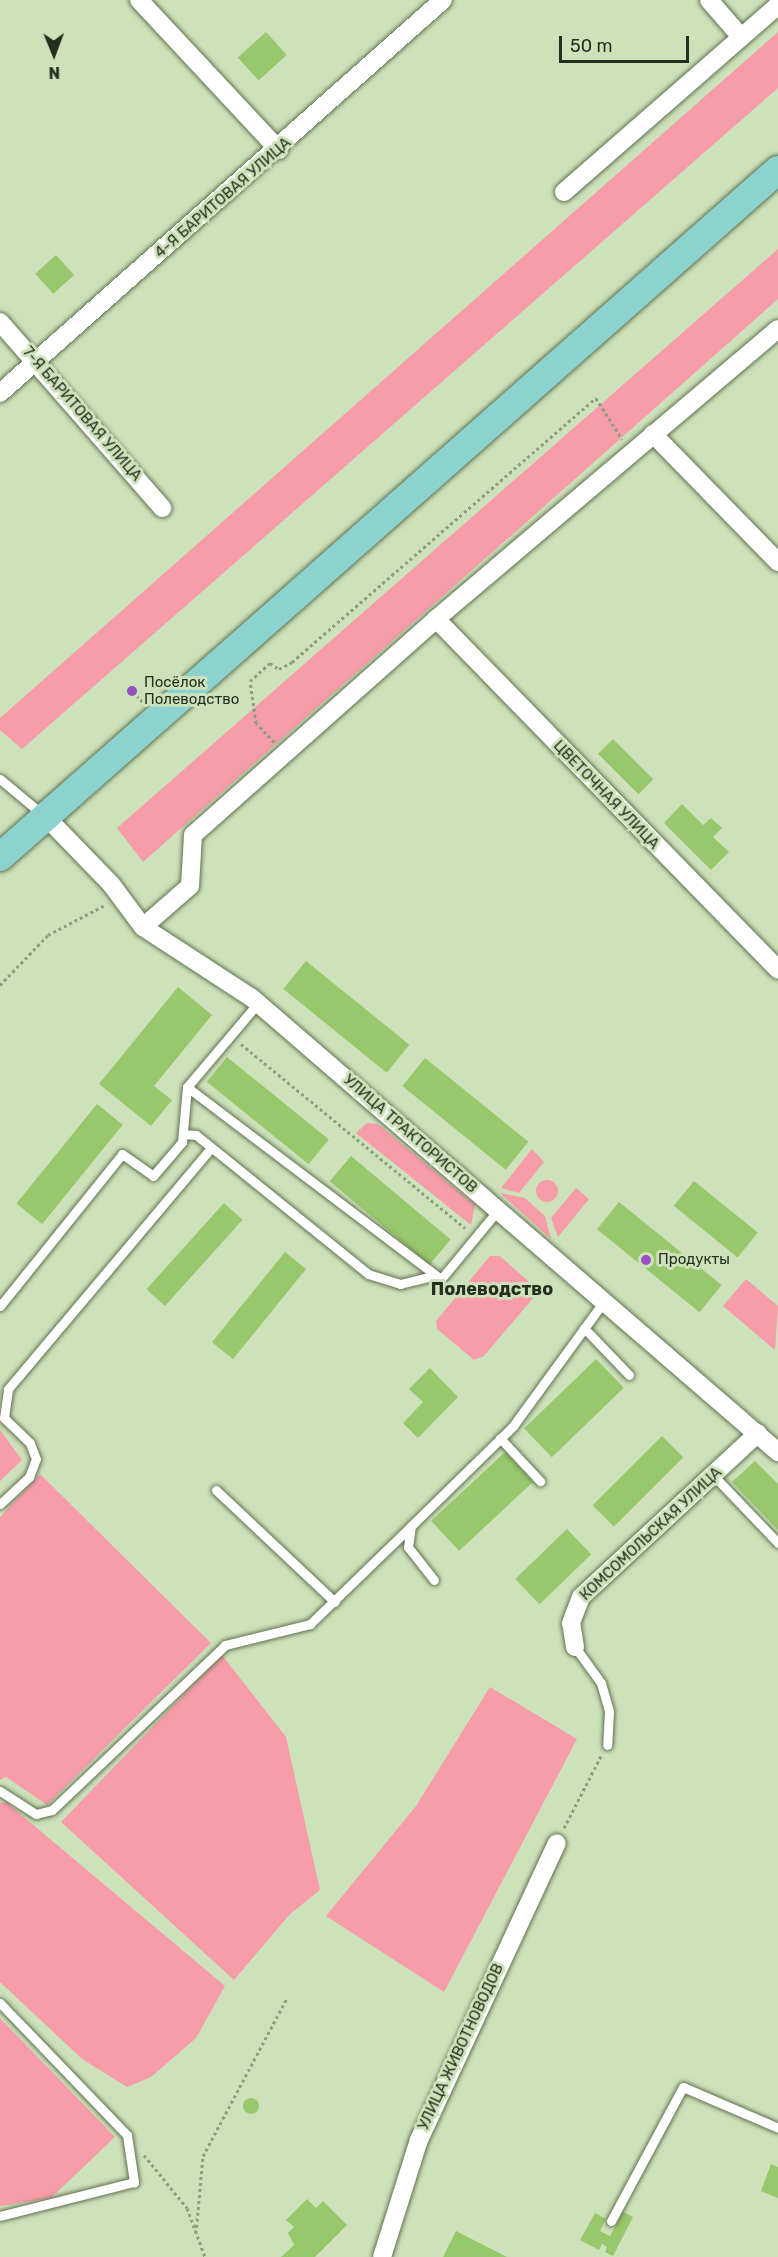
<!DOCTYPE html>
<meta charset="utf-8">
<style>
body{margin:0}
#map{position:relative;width:778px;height:2257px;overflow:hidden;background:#cde2bb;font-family:Rubik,sans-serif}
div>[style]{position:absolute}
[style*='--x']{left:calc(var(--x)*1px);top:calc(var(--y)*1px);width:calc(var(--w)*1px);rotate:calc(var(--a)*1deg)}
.green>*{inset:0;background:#f79da9}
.round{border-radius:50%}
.building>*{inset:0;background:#99c76b;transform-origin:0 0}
.path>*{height:3px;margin-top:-1.5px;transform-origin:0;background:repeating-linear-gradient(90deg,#8e9e80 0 3px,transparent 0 6px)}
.roads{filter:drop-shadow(0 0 2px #60724f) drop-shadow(0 0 2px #60724f)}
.lane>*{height:9px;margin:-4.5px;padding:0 4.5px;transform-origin:4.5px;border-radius:4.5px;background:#fff}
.street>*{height:18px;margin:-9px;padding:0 9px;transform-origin:9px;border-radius:9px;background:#fff}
.primary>*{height:28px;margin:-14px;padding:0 14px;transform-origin:14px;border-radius:14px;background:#8cd2cf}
.dots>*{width:16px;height:16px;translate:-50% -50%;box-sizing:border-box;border:3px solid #cde2bb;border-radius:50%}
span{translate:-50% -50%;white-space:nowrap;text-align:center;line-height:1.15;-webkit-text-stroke:6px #cde2bb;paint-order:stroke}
.street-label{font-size:15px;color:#262e1f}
.poi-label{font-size:15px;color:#262e1f}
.left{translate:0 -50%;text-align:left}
.quarter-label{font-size:18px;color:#262e1f;font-weight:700}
.north{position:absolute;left:24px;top:24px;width:60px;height:60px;-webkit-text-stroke:4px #cde2bb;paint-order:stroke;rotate:179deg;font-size:16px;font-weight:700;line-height:24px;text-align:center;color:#262e1f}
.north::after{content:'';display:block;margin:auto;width:21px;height:27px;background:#262e1f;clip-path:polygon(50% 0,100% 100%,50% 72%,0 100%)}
.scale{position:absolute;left:559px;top:36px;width:130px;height:27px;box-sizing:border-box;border:3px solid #262e1f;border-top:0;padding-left:8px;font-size:18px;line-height:21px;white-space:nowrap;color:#262e1f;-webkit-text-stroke:4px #cde2bb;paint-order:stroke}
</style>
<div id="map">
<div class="green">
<div style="clip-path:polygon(778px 32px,778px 88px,22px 749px,0 730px,0 718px)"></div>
<div style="clip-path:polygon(778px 249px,778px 299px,143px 862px,117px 828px)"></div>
<div style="clip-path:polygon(367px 1123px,378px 1124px,475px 1205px,471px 1225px,356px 1133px)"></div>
<div style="clip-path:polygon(532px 1149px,544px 1162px,519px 1193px,501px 1188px)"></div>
<div class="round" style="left:536px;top:1180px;width:22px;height:22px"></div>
<div style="clip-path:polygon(576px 1188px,589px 1199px,558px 1237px,551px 1218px)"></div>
<div style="clip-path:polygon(500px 1193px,525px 1198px,545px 1216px,551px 1239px)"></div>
<div style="clip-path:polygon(490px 1256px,500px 1256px,539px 1291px,484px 1356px,474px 1360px,437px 1329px,436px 1321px)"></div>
<div style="clip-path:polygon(746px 1279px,778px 1306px,775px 1350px,723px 1306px)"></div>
<div style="clip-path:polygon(0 1430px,22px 1460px,0 1481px)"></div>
<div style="clip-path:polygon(40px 1474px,211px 1643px,47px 1805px,6px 1777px,0 1780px,0 1517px)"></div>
<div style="clip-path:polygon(222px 1655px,286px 1737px,320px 1890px,290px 1914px,234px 1980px,61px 1822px)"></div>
<div style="clip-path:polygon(490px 1687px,577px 1739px,444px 1992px,326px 1916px,416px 1806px)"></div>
<div style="clip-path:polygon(6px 1802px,225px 1986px,196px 2038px,151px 2077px,127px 2087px,82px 2059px,0 1982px,0 1803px)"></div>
<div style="clip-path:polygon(0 2018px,115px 2137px,51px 2198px,0 2206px)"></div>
</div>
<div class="building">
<div style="left:266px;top:32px;width:31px;height:38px;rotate:48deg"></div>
<div style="left:56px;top:255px;width:27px;height:28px;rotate:48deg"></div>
<div style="left:613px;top:739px;width:57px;height:21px;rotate:45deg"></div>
<div style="clip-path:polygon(682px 804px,703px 825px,711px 818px,722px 828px,713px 837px,729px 852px,711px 870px,664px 823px)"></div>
<div style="left:306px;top:961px;width:133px;height:36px;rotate:39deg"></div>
<div style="clip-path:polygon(178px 987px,212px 1015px,154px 1086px,172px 1100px,151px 1126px,99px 1084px)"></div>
<div style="left:227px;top:1057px;width:131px;height:32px;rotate:39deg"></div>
<div style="left:425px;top:1058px;width:133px;height:36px;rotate:39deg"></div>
<div style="left:97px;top:1104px;width:33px;height:128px;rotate:39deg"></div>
<div style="left:351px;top:1156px;width:130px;height:33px;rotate:40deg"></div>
<div style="left:694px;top:1181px;width:82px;height:32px;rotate:39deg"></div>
<div style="left:619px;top:1202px;width:132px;height:35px;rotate:39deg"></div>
<div style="left:224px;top:1203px;width:25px;height:116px;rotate:42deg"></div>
<div style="left:285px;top:1252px;width:27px;height:116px;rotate:39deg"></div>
<div style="left:596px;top:1359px;width:40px;height:100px;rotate:46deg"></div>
<div style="clip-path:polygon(430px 1368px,458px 1397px,418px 1438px,403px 1423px,423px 1402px,409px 1389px)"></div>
<div style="left:662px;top:1436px;width:30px;height:98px;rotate:45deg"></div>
<div style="left:505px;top:1452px;width:41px;height:101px;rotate:47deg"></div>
<div style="clip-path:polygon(755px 1461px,778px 1484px,778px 1530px,732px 1482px)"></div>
<div style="left:567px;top:1529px;width:35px;height:72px;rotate:46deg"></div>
<div class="round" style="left:243px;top:2098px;width:16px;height:16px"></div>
<div style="clip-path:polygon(771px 2164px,778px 2167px,778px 2198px,761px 2191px)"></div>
<div style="clip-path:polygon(307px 2199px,316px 2208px,323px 2201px,347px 2225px,315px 2257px,281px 2257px,294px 2245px,288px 2233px,294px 2227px,286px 2220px)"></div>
<div style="clip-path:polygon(623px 2212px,633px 2217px,613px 2256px,605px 2252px,607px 2247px,602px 2244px,599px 2250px,580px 2240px,595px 2213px,606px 2219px,600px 2231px,610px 2236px)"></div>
<div style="clip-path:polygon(456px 2231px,507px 2257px,443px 2257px)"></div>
</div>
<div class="path">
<div style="--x:132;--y:691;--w:16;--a:45"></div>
<div style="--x:274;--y:742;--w:26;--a:-133"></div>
<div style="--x:256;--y:723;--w:42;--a:-98.1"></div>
<div style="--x:250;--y:681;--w:27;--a:-42"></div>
<div style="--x:270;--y:663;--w:11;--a:34"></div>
<div style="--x:279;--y:669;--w:15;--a:-28"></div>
<div style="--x:292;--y:662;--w:403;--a:-41"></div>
<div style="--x:596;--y:398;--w:49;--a:57.6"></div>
<div style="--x:0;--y:985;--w:69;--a:-46.2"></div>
<div style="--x:48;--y:935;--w:64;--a:-27.8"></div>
<div style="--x:241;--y:1044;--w:290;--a:39.4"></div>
<div style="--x:564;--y:1828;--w:81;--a:-62.8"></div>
<div style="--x:144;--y:2155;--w:68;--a:50.9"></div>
<div style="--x:187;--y:2208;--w:52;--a:69.8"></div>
<div style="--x:196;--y:2233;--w:77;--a:-84.8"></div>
<div style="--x:203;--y:2156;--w:179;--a:-62"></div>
</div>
<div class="roads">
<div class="lane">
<div style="--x:0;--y:779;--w:55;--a:39.8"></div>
<div style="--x:258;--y:1003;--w:110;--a:130.2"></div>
<div style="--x:187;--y:1087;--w:318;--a:37.1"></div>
<div style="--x:441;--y:1279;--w:89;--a:-50.4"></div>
<div style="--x:183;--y:1134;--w:13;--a:4"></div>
<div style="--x:196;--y:1135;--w:221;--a:38.9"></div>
<div style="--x:368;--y:1274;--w:34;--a:17"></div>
<div style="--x:400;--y:1284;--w:36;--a:-14"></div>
<div style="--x:0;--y:1306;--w:195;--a:-51.2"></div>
<div style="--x:122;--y:1154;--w:38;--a:35"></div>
<div style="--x:153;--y:1176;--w:45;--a:-49.5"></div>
<div style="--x:182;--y:1142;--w:55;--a:-84.8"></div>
<div style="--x:584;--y:1328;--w:65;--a:46.2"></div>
<div style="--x:500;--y:1438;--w:59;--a:47.1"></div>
<div style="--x:713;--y:1475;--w:94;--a:46.3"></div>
<div style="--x:216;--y:1490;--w:163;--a:43.3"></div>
<div style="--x:0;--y:1504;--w:40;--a:-43"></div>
<div style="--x:29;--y:1477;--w:19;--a:-69"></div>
<div style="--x:36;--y:1459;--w:17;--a:-111"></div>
<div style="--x:30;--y:1443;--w:36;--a:-136"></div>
<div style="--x:4;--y:1418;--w:29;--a:-82"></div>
<div style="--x:8;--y:1389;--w:315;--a:-49.9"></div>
<div style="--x:434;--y:1580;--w:42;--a:-128.2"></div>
<div style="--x:408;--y:1547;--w:21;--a:-82"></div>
<div style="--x:411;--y:1526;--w:143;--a:-44.4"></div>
<div style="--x:513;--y:1426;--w:155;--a:-53.9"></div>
<div style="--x:575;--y:1647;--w:44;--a:54.2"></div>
<div style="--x:601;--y:1683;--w:29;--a:74"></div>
<div style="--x:609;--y:1711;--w:34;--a:93"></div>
<div style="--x:0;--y:1791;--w:43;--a:32.6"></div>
<div style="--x:36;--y:1814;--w:16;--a:-14"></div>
<div style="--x:52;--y:1810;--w:239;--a:-43.6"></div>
<div style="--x:225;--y:1645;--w:88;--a:-13.9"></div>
<div style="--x:310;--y:1624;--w:141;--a:-44.1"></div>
<div style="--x:0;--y:2003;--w:183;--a:46.1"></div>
<div style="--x:127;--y:2135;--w:48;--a:81.5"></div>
<div style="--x:134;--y:2182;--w:138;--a:165.8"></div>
<div style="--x:611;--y:2221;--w:152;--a:-61.8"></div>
<div style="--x:683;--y:2087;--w:103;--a:23.3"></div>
</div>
<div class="street">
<div style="--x:139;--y:0;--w:205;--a:47"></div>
<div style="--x:709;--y:0;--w:49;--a:49.1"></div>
<div style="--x:564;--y:192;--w:284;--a:-41.1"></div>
<div style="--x:0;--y:322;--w:247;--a:48.9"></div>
<div style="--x:0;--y:393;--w:592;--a:-41.58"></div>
<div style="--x:653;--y:434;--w:179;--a:45.7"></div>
<div style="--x:436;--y:619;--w:490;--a:45.7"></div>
<div style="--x:46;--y:817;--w:93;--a:45.9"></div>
<div style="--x:111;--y:884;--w:54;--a:53.3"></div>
<div style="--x:143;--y:927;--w:130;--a:33.1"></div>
<div style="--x:252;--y:998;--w:695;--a:40.8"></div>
<div style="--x:143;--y:927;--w:62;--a:-41.1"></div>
<div style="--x:190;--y:886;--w:51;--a:-86.6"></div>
<div style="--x:193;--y:835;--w:325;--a:-41.6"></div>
<div style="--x:436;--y:619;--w:448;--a:-40.3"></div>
<div style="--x:575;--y:1647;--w:24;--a:-99"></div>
<div style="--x:571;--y:1623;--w:28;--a:-69"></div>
<div style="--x:581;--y:1597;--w:241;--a:-42.8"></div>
<div style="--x:382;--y:2257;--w:123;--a:-72.5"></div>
<div style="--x:419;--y:2140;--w:327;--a:-65.1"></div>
</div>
<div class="primary">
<div style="--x:0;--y:857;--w:1038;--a:-41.45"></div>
</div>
</div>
<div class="dots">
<div style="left:132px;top:691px;background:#974fc2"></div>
<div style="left:646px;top:1260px;background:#974fc2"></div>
</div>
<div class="street-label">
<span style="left:223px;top:198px;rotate:-41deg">4-Я БАРИТОВАЯ УЛИЦА</span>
<span style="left:82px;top:414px;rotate:49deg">7-Я БАРИТОВАЯ УЛИЦА</span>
<span style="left:606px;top:795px;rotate:46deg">ЦВЕТОЧНАЯ УЛИЦА</span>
<span style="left:410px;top:1134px;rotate:41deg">УЛИЦА ТРАКТОРИСТОВ</span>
<span style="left:651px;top:1534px;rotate:-43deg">КОМСОМОЛЬСКАЯ УЛИЦА</span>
<span style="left:461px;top:2047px;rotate:-65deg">УЛИЦА ЖИВОТНОВОДОВ</span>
</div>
<div class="poi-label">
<span class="left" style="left:144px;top:691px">Посёлок<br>Полеводство</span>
<span class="left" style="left:658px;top:1260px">Продукты</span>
</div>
<div class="quarter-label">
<span style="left:492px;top:1289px">Полеводство</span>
</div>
<div class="north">N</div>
<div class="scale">50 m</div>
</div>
